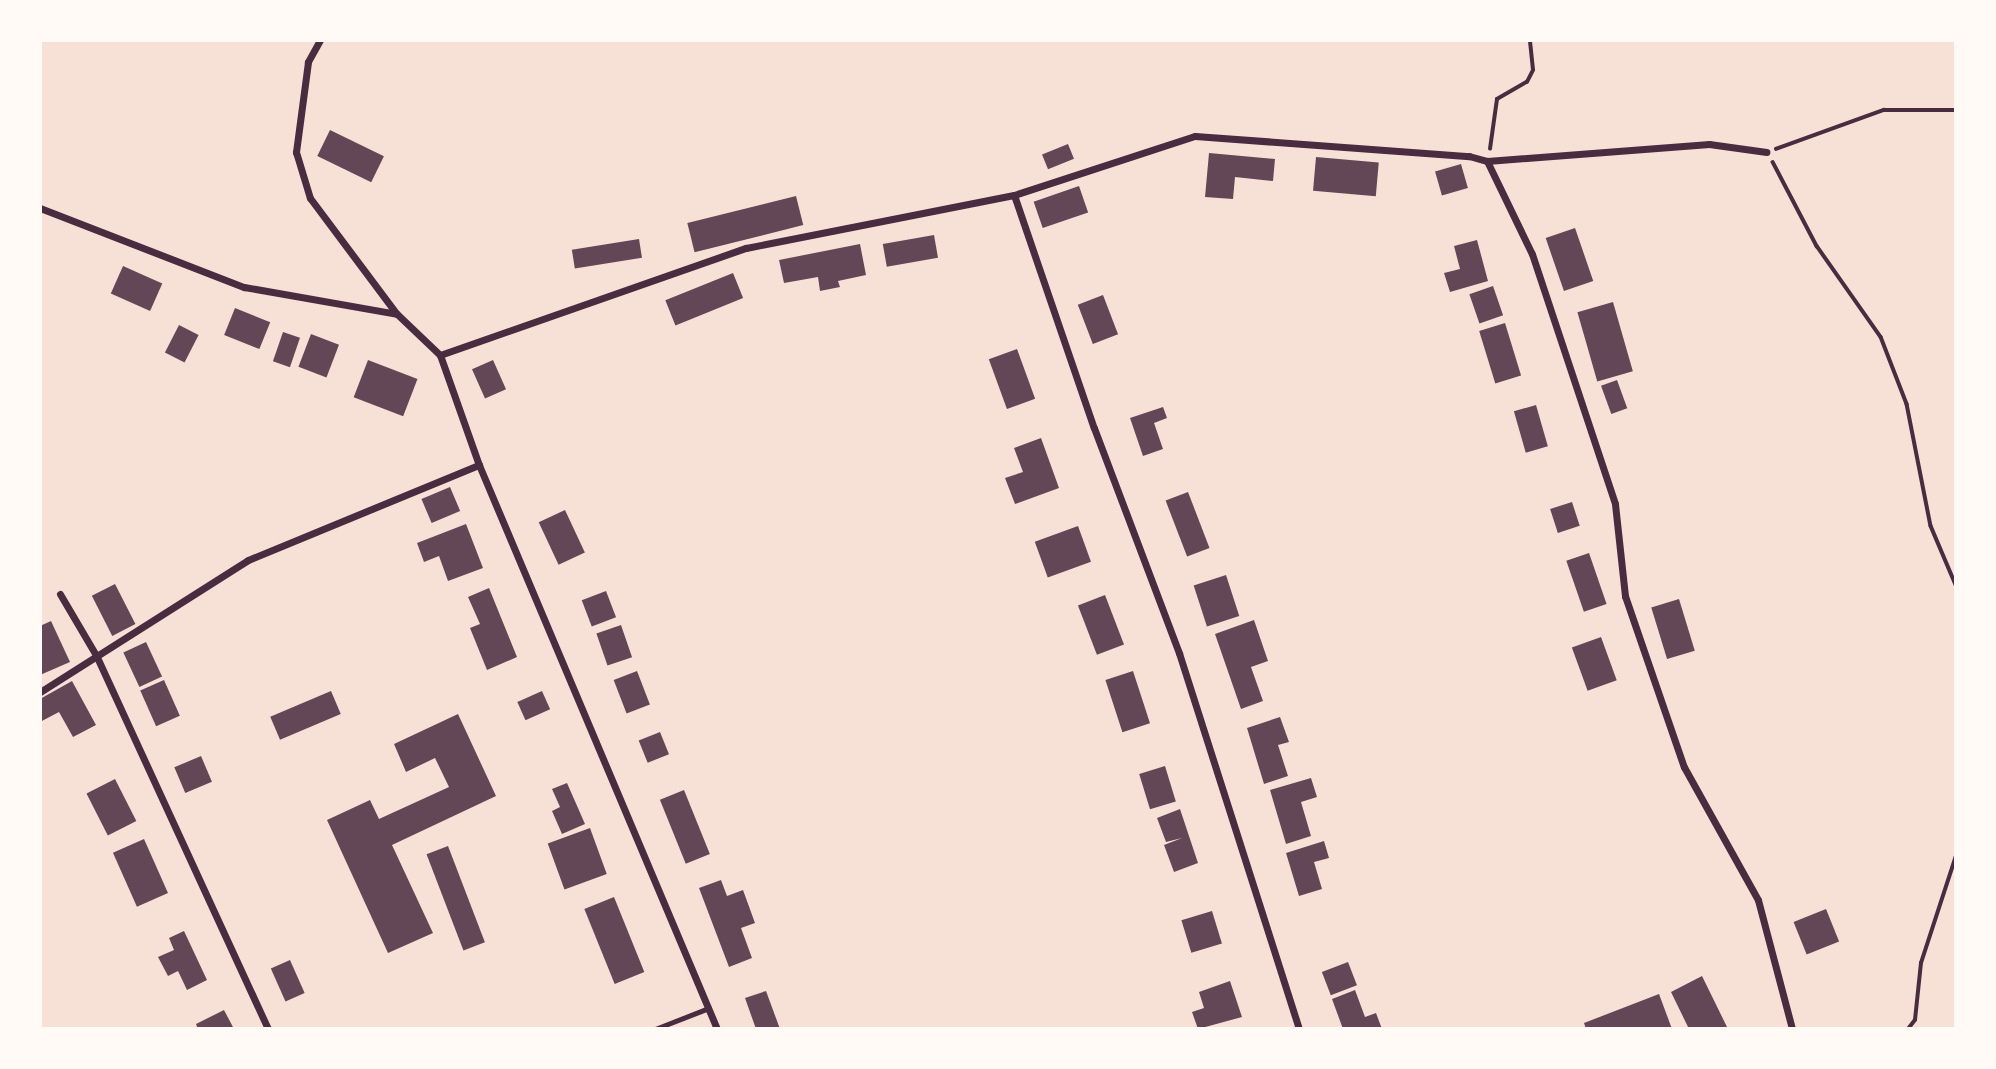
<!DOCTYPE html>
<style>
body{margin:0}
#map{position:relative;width:1996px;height:1069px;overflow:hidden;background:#f7e1d7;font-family:"Nunito Sans",sans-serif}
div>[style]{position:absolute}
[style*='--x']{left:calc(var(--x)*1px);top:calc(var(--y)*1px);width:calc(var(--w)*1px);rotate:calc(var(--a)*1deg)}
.building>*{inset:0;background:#644757;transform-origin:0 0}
.path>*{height:3.5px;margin:-1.75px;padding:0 1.75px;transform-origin:1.75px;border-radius:1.75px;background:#4a2c40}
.service>*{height:5px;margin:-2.5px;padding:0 2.5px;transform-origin:2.5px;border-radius:2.5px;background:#4a2c40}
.minor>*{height:7px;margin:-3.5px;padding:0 3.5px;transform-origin:3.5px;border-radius:3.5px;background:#4a2c40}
span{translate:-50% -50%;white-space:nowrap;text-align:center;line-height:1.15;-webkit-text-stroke:5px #fffaf5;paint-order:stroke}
.frame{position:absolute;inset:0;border:42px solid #fffaf5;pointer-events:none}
</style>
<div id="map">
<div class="building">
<div style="left:330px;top:130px;width:60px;height:29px;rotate:26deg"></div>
<div style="left:1068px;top:144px;width:16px;height:28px;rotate:68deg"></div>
<div style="clip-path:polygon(1209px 153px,1275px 159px,1273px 181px,1235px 177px,1233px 199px,1205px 197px)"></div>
<div style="left:1316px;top:157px;width:63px;height:34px;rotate:5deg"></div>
<div style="left:1461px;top:164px;width:25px;height:27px;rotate:74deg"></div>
<div style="left:1079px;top:186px;width:28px;height:48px;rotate:71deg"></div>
<div style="left:796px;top:196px;width:30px;height:112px;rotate:76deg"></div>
<div style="left:1575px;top:228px;width:56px;height:31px;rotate:71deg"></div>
<div style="left:934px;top:235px;width:23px;height:52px;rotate:80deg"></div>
<div style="left:639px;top:239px;width:19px;height:68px;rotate:81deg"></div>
<div style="clip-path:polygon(1477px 240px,1488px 281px,1450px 292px,1444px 273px,1460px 269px,1454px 246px)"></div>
<div style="clip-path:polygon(860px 244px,866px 275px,838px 281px,840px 287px,820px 291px,818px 277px,784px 283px,779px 260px)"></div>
<div style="left:123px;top:266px;width:43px;height:30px;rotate:24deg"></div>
<div style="left:733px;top:273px;width:27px;height:73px;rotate:68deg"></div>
<div style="left:1493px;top:286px;width:31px;height:25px;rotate:71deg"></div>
<div style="left:1103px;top:295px;width:42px;height:27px;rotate:69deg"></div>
<div style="left:1613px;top:302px;width:72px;height:37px;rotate:74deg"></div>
<div style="left:235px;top:308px;width:38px;height:29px;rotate:22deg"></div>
<div style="left:1505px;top:323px;width:55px;height:27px;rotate:73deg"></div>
<div style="left:179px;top:325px;width:22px;height:31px;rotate:27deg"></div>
<div style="left:283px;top:332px;width:18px;height:31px;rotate:19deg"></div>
<div style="left:311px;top:334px;width:30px;height:35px;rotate:21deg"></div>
<div style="left:1017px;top:349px;width:53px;height:30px;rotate:70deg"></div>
<div style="left:368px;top:360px;width:53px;height:40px;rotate:21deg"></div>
<div style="left:493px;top:360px;width:32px;height:23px;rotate:66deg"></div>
<div style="left:1617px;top:380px;width:30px;height:17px;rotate:70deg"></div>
<div style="left:1536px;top:405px;width:43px;height:23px;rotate:74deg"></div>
<div style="clip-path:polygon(1163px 407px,1167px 418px,1154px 423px,1163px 449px,1143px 456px,1130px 418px)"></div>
<div style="clip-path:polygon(1041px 438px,1059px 488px,1015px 504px,1005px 478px,1023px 472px,1014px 448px)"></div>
<div style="left:450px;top:487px;width:26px;height:31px;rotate:67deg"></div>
<div style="left:1188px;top:492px;width:60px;height:24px;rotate:69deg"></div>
<div style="left:1572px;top:502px;width:25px;height:23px;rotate:72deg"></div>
<div style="left:565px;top:510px;width:47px;height:29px;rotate:65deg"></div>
<div style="clip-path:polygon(466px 524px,483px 568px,448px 581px,439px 556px,424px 562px,417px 543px)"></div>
<div style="left:1078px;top:526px;width:38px;height:46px;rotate:70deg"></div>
<div style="left:1589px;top:553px;width:54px;height:24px;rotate:71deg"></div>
<div style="left:1226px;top:575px;width:43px;height:34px;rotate:72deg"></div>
<div style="left:115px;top:584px;width:45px;height:26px;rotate:63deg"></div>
<div style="clip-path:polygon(489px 588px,517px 657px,487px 670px,470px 628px,480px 624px,468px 597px)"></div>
<div style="left:606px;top:591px;width:28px;height:26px;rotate:69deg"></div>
<div style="left:1105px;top:595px;width:53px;height:29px;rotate:69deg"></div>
<div style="left:1679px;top:599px;width:54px;height:29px;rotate:73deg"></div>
<div style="clip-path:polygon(1254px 620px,1268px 661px,1251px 667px,1263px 701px,1241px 709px,1215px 634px)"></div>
<div style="clip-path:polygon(51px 621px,70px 662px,40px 675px,40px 626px)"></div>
<div style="left:621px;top:625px;width:34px;height:26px;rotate:71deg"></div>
<div style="left:1601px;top:637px;width:46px;height:31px;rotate:70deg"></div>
<div style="left:146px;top:642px;width:38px;height:25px;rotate:65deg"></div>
<div style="left:637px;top:671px;width:36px;height:25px;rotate:69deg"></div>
<div style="left:1133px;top:671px;width:55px;height:29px;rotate:72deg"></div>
<div style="left:164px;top:680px;width:39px;height:26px;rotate:66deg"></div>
<div style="clip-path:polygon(72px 681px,96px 725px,73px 737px,59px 712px,40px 722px,40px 699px)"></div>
<div style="left:331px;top:691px;width:25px;height:66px;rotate:67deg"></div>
<div style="left:542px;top:691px;width:20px;height:27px;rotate:66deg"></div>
<div style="clip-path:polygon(458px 714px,496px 796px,392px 845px,433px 933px,388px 953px,327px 820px,370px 800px,379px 819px,449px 787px,435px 758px,406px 772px,394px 744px)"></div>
<div style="clip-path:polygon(1280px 717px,1289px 742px,1278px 745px,1288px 776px,1264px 784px,1247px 728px)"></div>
<div style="left:660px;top:732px;width:24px;height:23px;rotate:68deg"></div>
<div style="left:201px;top:756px;width:28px;height:29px;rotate:67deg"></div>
<div style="left:1165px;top:766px;width:37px;height:27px;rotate:73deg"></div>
<div style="clip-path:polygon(1311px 778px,1317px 797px,1301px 802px,1311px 836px,1286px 844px,1270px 790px)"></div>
<div style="left:115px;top:779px;width:47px;height:32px;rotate:63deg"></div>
<div style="clip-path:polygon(567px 783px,585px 824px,562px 834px,552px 811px,560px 807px,552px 789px)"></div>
<div style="left:684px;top:790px;width:69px;height:26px;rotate:68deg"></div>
<div style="clip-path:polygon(1180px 809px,1198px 863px,1174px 872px,1164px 845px,1182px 838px,1166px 842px,1157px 818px)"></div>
<div style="left:590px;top:828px;width:49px;height:45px;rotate:70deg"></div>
<div style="left:144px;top:839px;width:59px;height:34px;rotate:66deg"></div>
<div style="clip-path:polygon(1324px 841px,1329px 858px,1314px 862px,1322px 889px,1299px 896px,1286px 853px)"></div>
<div style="left:448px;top:846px;width:103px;height:23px;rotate:69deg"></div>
<div style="clip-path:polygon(721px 880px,727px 896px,743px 890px,755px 923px,741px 928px,752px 958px,729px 967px,699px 888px)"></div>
<div style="left:614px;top:897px;width:81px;height:32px;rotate:68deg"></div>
<div style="left:1826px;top:909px;width:35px;height:35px;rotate:68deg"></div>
<div style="left:1212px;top:911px;width:34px;height:32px;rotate:73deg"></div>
<div style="clip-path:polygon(184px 931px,207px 980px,187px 990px,178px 971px,168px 976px,158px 957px,174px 950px,169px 938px)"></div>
<div style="left:290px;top:960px;width:36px;height:21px;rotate:66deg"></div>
<div style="left:1348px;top:962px;width:25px;height:28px;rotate:69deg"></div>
<div style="clip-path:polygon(1702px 976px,1728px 1029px,1689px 1029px,1671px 992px)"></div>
<div style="clip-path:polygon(1230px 981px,1242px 1017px,1198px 1029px,1192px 1012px,1204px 1008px,1199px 992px)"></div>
<div style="clip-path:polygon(1355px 990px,1365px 1017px,1376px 1013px,1382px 1029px,1343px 1029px,1332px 999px)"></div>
<div style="clip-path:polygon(766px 991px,780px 1029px,756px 1029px,745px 998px)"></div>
<div style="clip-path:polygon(1659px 994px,1672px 1029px,1586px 1029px,1584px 1023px)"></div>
<div style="clip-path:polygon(224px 1010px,234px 1029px,198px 1029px,196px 1024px)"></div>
</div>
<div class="path">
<div style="--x:1490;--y:149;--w:50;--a:-82"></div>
<div style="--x:1497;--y:99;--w:34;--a:-30"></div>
<div style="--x:1527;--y:82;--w:13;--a:-63"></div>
<div style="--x:1533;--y:70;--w:30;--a:-96"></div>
<div style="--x:1776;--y:149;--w:115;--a:-19.9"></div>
<div style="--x:1884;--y:110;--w:72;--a:0"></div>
<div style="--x:1773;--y:162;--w:95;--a:62.4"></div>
<div style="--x:1817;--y:246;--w:111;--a:54.9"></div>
<div style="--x:1881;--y:337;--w:72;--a:68.8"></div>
<div style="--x:1907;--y:404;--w:124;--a:78.9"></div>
<div style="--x:1931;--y:526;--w:64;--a:67"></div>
<div style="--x:1908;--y:1029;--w:11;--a:-52"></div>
<div style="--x:1915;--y:1020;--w:57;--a:-84"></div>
<div style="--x:1921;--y:963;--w:113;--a:-71.9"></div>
</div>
<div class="service">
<div style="--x:655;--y:1029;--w:58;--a:-21.3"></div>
</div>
<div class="minor">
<div style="--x:320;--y:40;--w:25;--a:119"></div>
<div style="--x:308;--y:62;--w:91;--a:97.6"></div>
<div style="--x:296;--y:152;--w:48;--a:73.1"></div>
<div style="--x:310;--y:198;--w:144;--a:53.2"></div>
<div style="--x:1487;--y:161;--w:103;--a:64.2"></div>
<div style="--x:1532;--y:254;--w:263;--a:71.6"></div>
<div style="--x:1615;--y:504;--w:93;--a:83.8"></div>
<div style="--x:1625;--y:596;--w:181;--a:71"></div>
<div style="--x:1684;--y:767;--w:152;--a:60.9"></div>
<div style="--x:1758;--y:900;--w:133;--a:75.2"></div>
<div style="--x:1014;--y:195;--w:246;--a:71.1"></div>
<div style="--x:1094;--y:428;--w:241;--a:69.3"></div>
<div style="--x:1179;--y:653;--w:395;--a:72.3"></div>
<div style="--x:40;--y:208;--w:219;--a:21.2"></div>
<div style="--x:244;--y:287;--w:155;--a:10"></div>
<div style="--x:397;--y:314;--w:59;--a:43.6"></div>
<div style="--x:440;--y:355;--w:117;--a:70.5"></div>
<div style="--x:479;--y:465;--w:612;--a:67.12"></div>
<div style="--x:440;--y:355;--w:324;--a:-19.3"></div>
<div style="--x:746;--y:248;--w:273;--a:-11.2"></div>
<div style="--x:1014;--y:195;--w:190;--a:-18.1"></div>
<div style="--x:1195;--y:136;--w:275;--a:4.2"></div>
<div style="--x:1469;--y:156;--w:19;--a:16"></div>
<div style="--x:1487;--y:161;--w:223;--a:-4.4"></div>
<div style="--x:1709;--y:144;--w:58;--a:8"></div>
<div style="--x:60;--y:594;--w:71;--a:59.5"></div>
<div style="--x:96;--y:655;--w:412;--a:65.3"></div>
<div style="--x:40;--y:692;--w:246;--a:-32.4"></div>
<div style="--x:248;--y:560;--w:250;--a:-22.4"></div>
</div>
<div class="frame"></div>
</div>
